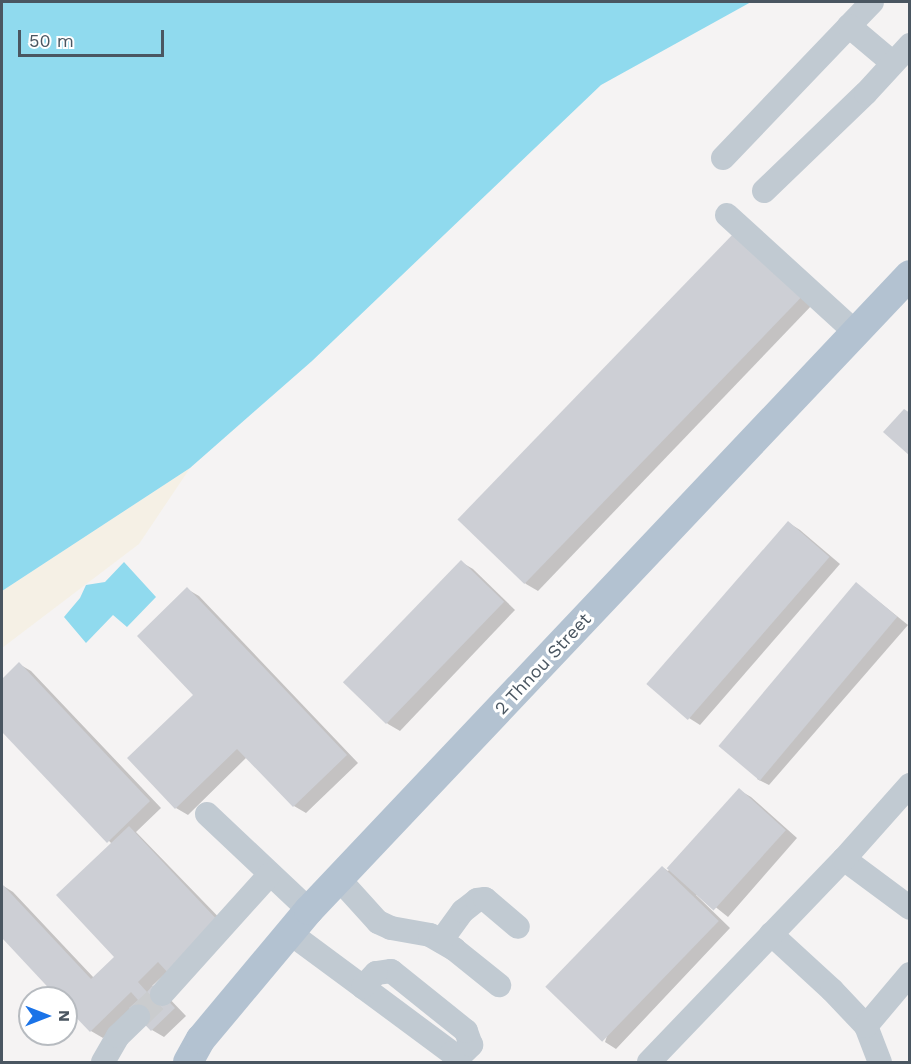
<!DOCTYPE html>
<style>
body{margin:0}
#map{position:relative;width:911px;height:1064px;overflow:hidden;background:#f5f3f3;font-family:"Work Sans",sans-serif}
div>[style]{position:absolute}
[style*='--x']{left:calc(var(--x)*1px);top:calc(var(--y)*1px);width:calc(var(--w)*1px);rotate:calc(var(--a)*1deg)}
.sand>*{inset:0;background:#f5f0e5}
.water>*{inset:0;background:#90daee}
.shadow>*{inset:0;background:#0003}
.building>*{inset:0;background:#cdcfd5;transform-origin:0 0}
.minor-tunnel>*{height:24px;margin-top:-12px;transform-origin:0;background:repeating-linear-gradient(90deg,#caccce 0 24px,transparent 0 36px)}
.minor>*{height:24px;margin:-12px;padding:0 12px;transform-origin:12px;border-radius:12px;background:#c1cad2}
.major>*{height:30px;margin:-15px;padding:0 15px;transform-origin:15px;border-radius:15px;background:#b3c2d1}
span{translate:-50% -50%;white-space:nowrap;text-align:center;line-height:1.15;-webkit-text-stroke:6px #fff;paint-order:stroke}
.street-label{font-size:18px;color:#4a5661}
.frame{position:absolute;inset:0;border:3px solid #4a5661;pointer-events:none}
.north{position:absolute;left:18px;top:986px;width:60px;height:60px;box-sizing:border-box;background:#fff;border:2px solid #b7bbc0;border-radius:50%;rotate:90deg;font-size:16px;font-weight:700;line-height:24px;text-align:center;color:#4a5661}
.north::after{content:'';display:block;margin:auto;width:21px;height:27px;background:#1a73e8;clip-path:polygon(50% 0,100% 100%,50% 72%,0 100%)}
.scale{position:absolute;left:18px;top:30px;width:146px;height:27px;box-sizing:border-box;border:3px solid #4a5661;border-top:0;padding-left:8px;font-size:18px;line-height:21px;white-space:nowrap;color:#4a5661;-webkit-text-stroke:4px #fff;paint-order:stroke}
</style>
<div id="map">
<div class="sand">
<div style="clip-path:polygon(190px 468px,139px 544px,2px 648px,2px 591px)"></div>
</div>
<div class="water">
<div style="clip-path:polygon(2px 2px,751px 2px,601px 85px,312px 361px,190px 468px,2px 591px)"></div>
<div style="clip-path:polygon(124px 562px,156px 597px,127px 627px,113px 615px,86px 643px,64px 617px,80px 598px,86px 585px,105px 582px)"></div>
</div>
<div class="shadow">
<div style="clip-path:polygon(736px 233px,814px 303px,538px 591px,526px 584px,461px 521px)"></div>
<div style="clip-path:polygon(789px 523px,800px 530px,840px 564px,700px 725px,689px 718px)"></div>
<div style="clip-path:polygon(461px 562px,473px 569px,515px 610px,400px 731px,388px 724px,346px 683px)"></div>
<div style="clip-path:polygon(857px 584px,908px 625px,769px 785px,757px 779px)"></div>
<div style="clip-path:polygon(187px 589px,199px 596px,358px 763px,306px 813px,294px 806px,247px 757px,188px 815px,176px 808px,195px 695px)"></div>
<div style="clip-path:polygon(19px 664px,31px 671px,161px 808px,136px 832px,233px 932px,168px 971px,152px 986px,165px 994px,186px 1016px,164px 1037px,152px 1030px,132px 1009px,103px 1038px,91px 1031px,66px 1005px,66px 998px,60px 998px,2px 936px,2px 885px,13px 892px,94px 978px,116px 957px,112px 844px,2px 730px,2px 681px)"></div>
<div style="clip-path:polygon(739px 790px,751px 797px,797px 838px,728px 917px,698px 893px,696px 895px,730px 928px,616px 1049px,605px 1042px,662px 867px,668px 871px)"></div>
</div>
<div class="building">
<div style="left:736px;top:231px;width:93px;height:401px;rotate:44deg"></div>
<div style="clip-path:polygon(904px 409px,910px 413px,910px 456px,883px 432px)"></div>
<div style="left:788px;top:521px;width:55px;height:216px;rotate:41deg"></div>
<div style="left:461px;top:560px;width:60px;height:170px;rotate:44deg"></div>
<div style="left:856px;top:582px;width:54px;height:214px;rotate:40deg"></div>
<div style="clip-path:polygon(187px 587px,347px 755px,293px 807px,237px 749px,175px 809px,127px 758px,193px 695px,137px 636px)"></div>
<div style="clip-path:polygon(19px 662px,150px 801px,107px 843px,2px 732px,2px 679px)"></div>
<div style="left:739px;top:788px;width:63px;height:108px;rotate:42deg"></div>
<div style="clip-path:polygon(129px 826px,222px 925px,170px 975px,158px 962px,138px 982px,147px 992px,153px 985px,175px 1008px,151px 1031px,129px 1008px,138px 1000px,131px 992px,90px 1032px,66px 1007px,66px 998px,58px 998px,2px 938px,2px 884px,91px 979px,114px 957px,56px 895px)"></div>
<div style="left:662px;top:866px;width:79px;height:168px;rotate:44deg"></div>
</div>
<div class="minor-tunnel">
<div style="--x:138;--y:1017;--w:33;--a:-44"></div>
</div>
<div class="minor">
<div style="--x:849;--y:26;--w:33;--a:-46"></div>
<div style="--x:723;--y:158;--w:182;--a:-46.3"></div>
<div style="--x:849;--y:26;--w:57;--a:40.1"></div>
<div style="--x:764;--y:191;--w:141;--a:-43.9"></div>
<div style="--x:866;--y:93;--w:65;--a:-47.5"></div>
<div style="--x:727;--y:215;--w:173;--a:42.4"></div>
<div style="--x:207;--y:814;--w:140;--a:43.3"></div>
<div style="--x:844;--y:859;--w:82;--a:36.6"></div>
<div style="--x:339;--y:879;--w:58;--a:47.8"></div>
<div style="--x:378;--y:922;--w:14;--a:25"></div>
<div style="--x:391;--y:928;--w:40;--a:10"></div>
<div style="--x:430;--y:935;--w:28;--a:30"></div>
<div style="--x:454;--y:949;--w:58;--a:38.7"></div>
<div style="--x:290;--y:933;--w:91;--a:36.5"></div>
<div style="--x:363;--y:987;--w:111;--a:36.6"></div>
<div style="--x:452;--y:1053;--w:9;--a:21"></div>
<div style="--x:460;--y:1056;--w:16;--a:-45"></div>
<div style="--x:471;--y:1045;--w:15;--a:-110"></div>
<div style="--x:466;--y:1031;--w:96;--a:-141.3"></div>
<div style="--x:391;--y:971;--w:15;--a:172"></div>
<div style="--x:376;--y:973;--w:19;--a:133"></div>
<div style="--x:771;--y:934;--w:83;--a:42.6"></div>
<div style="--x:832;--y:990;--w:50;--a:46.6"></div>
<div style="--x:866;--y:1026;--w:39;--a:69"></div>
<div style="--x:441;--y:941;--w:37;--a:-54"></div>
<div style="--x:463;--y:911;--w:18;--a:-38"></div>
<div style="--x:477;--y:900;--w:8;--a:-7"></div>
<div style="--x:485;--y:899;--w:43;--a:40.3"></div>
<div style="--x:162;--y:994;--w:160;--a:-48"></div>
<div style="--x:866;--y:1026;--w:68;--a:-49.8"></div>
<div style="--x:103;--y:1062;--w:30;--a:-60"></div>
<div style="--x:118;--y:1036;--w:28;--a:-44"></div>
<div style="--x:649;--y:1062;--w:281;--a:-46.2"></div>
<div style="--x:844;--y:859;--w:99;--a:-48.3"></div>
</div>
<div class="major">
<div style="--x:188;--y:1062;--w:26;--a:-61"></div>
<div style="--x:201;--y:1039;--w:168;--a:-50.1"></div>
<div style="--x:309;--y:910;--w:874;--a:-46.58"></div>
</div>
<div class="street-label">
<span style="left:543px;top:664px;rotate:-47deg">2 Thnou Street</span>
</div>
<div class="frame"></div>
<div class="north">N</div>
<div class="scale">50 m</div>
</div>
